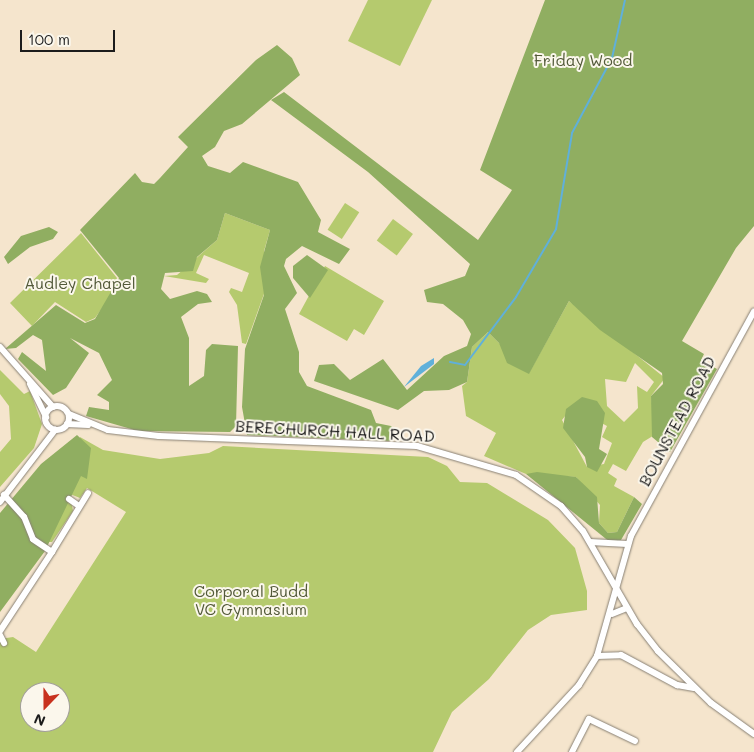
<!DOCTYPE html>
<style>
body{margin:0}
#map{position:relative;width:754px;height:752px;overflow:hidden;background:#f5e5cd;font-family:Mali,sans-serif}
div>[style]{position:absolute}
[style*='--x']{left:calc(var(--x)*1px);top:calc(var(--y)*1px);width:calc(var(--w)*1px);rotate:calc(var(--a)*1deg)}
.green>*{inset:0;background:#b5ca6e;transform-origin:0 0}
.forest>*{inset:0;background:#90ae61}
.water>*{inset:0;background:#60b0da}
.stream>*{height:2px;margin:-1px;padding:0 1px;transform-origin:1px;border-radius:1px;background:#60b0da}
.roads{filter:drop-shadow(0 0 1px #888074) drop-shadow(0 0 1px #888074)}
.minor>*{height:6px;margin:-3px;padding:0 3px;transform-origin:3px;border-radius:3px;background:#fff}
.minor>.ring{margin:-3px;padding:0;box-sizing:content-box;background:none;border:6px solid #fff;border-radius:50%}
span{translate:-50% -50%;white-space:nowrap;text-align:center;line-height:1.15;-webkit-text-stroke:4px #fbf7ec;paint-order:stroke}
.park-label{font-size:16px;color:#525939}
.street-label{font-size:16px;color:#1c1c1c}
.north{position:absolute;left:20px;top:682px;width:50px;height:50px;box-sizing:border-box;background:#fbf7ec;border:1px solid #a29f99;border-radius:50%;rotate:202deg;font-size:14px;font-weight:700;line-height:20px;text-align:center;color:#1c1c1c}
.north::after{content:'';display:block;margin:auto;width:18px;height:22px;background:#c8321e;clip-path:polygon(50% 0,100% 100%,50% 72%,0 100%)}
.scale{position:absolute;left:20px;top:30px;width:95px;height:22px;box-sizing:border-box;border:2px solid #1c1c1c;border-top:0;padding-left:6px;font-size:15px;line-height:18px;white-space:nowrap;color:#1c1c1c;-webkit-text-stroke:4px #fbf7ec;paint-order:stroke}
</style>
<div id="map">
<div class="green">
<div style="clip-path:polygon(368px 0,432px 0,400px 66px,348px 41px)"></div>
<div style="left:345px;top:203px;width:17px;height:32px;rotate:33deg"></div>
<div style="clip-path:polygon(225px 213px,270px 230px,264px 251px,264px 294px,246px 344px,242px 343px,237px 305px,229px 292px,231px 288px,242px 292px,249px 273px,204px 255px,196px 273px,209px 279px,206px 283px,164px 276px,177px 275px,217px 240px)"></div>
<div style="left:393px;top:219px;width:25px;height:27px;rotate:37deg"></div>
<div style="clip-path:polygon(81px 233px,117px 278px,110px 297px,95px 318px,86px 322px,55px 302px,32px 326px,10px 303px)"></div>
<div style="clip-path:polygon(325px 266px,384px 301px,364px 335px,354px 329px,347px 341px,299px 314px)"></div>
<div style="clip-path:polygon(evenodd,569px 301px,665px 378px,651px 396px,656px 434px,643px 442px,626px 471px,613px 464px,608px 473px,617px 479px,614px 486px,634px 497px,617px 532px,608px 533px,599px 523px,600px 505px,576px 477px,526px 474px,484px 456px,496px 433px,466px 416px,462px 386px,467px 382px,472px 347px,488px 332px,529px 373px,569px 301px,635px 363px,654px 382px,647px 392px,637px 386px,638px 408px,624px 422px,607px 406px,605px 379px,626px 382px,635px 363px,569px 301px,572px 407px,607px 426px,602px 437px,612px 443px,604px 464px,587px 467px,562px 420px,572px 407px)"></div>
<div style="clip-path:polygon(0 370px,24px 394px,30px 391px,42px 424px,34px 448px,0 487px,0 452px,11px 439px,9px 406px,0 394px)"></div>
<div style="clip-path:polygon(evenodd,80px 437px,103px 450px,160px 459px,209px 453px,223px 446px,428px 457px,447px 466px,460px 482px,487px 483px,548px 520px,575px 548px,587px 591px,587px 610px,551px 615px,528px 630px,489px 679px,452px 712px,433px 752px,0 752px,0 639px,13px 637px,36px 652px,126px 512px,87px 488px,80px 498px,70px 494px,73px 511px,52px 542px,47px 542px,76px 468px,80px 437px,30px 692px,60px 692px,60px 722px,30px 722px,30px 692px)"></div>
</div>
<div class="forest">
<div style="clip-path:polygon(545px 0,754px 0,754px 226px,736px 248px,682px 341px,704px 354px,701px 360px,717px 369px,670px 452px,652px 437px,651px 396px,663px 384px,662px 373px,600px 330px,569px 301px,529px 374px,507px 363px,499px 343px,488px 332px,472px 347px,467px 382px,449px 390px,424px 391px,398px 410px,314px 381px,319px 365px,334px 364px,350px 380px,383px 359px,407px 390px,444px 356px,467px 346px,471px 334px,463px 320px,443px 304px,427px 302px,424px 290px,465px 276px,470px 264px,368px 172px,271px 100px,284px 92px,478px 240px,512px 190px,480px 170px)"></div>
<div style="clip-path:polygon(277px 45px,292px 58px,300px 75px,242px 124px,224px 131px,215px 147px,202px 156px,208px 166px,230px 173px,243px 162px,298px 182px,321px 220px,318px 232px,350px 249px,339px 264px,302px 246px,286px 259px,284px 266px,297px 293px,285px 309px,299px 352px,299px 372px,307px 386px,371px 410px,376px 423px,391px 426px,401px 437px,390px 441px,247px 435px,242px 407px,245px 349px,264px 295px,260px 267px,270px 230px,225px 213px,217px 240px,197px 257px,193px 271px,165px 273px,161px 289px,170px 299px,197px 291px,207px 294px,212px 302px,198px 304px,181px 317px,189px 338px,189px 386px,204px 376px,206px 350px,212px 344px,238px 346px,236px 426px,230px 432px,138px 431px,86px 416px,89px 407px,109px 410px,109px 402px,97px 395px,112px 380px,99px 353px,70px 338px,89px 353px,66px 388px,53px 395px,18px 359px,22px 352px,46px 371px,42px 340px,33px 335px,16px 348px,5px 349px,56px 305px,85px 323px,95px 319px,119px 278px,80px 230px,135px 173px,142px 182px,154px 184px,160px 178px,188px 147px,178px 137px,256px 60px)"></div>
<div style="clip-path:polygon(49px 227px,58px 232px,53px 239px,30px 247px,8px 264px,4px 257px,21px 236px)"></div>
<div style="clip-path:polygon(307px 255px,328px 270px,310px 298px,293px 278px,293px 266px)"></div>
<div style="clip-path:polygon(582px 397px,597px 401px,605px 413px,599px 449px,607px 454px,597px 472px,587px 467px,585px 457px,563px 428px,566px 409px)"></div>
<div style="clip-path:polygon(77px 435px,91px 448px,87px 479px,81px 476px,45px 551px,0 612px,0 513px,41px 464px)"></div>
<div style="clip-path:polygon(537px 472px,576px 477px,597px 497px,599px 523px,608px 533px,617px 532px,634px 497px,642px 504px,621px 540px,611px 543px,526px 474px)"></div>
</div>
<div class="water">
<div style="clip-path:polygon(434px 358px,434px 364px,404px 387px,421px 366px)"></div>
</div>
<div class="stream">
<div style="--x:450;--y:362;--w:15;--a:11"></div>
<div style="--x:465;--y:365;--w:85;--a:-53.1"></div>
<div style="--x:516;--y:297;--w:79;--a:-59.5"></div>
<div style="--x:556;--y:229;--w:97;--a:-80.5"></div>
<div style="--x:572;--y:133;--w:85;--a:-61.9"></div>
<div style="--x:612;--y:58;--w:59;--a:-77.4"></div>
</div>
<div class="roads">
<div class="minor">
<div style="--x:0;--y:347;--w:80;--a:48.5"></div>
<div style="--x:30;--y:384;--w:37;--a:64"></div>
<div class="ring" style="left:45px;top:406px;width:18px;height:18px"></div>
<div style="--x:69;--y:414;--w:42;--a:22.3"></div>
<div style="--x:108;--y:430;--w:51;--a:6.7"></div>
<div style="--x:159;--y:436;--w:258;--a:2.2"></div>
<div style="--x:417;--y:446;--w:103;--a:16.3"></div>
<div style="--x:516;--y:475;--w:55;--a:34.6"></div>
<div style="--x:561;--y:506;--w:33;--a:49"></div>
<div style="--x:583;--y:531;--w:108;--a:59.9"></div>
<div style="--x:637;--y:624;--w:34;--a:52"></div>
<div style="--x:658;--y:651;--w:74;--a:44.5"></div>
<div style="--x:711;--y:703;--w:53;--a:35.8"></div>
<div style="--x:67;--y:424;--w:21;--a:3"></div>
<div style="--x:69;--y:499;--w:12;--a:35"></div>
<div style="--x:0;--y:502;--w:91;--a:-52.6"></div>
<div style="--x:590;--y:542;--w:37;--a:3"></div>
<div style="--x:52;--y:552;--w:69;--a:-58.6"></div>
<div style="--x:612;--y:614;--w:16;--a:-22"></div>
<div style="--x:0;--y:631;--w:95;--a:-56.6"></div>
<div style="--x:52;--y:552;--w:23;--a:-146"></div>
<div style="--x:33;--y:539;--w:24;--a:-112"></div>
<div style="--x:24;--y:517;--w:30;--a:-132"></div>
<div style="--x:0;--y:635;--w:9;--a:63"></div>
<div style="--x:597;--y:656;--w:24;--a:-2"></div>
<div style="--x:621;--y:655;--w:64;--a:28.2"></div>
<div style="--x:677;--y:685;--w:17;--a:10"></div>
<div style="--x:517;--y:752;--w:91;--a:-47.2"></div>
<div style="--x:579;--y:685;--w:34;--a:-58"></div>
<div style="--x:597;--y:656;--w:125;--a:-74.2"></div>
<div style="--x:631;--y:536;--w:256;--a:-61.3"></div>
<div style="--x:572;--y:752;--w:37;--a:-63"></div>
<div style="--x:589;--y:719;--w:51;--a:25.6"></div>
</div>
</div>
<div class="park-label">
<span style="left:583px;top:60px">Friday Wood</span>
<span style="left:80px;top:283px">Audley Chapel</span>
<span style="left:251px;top:600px">Corporal Budd<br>VC Gymnasium</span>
</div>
<div class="street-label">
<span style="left:677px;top:421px;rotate:-62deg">BOUNSTEAD ROAD</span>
<span style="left:335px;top:431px;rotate:3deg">BERECHURCH HALL ROAD</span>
</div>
<div class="north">N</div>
<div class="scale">100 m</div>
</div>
